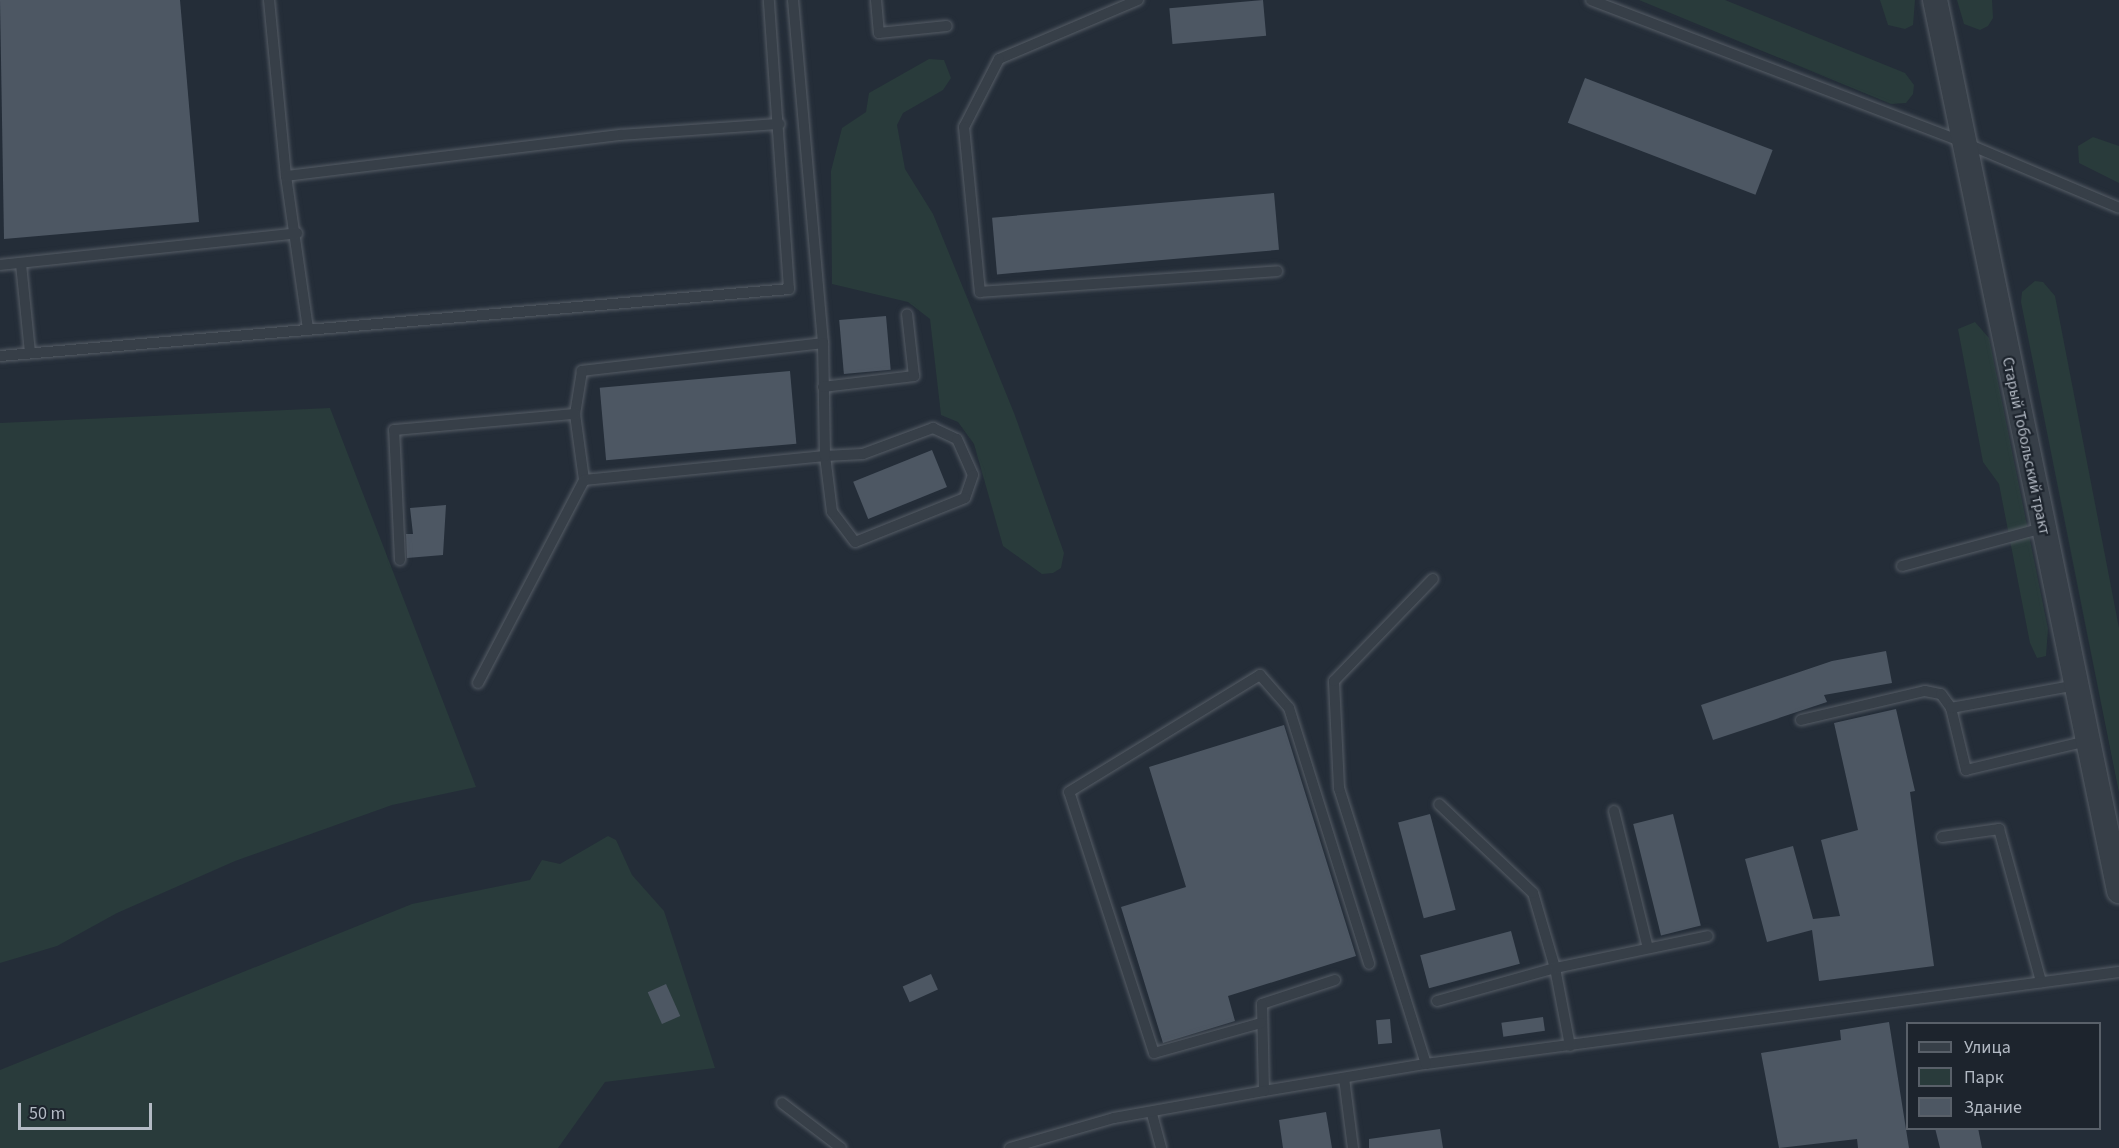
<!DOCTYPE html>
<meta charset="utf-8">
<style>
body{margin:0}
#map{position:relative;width:2119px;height:1148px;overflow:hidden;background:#242d38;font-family:"Source Sans 3",sans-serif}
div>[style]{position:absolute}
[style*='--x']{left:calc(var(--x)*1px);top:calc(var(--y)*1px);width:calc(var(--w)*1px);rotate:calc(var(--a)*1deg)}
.green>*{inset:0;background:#293b3b}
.building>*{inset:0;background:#4d5763;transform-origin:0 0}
.roads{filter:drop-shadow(0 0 2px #565d66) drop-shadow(0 0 2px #565d66)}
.service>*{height:10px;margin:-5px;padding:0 5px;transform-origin:5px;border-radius:5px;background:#373f48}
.tertiary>*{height:24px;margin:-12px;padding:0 12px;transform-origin:12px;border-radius:12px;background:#373f48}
span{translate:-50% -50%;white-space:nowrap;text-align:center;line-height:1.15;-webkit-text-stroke:4.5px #1d242d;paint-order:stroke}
.street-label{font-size:16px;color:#b3bac4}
.legend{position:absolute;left:1906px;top:1022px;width:195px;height:108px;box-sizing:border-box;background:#1d242d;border:2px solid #596069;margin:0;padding:8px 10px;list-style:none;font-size:18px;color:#b3bac4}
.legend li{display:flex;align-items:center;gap:12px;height:30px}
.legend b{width:30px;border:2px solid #596069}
.scale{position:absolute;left:18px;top:1103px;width:134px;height:27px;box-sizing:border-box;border:3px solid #b3bac4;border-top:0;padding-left:8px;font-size:18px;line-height:21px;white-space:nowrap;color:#b3bac4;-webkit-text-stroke:4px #1d242d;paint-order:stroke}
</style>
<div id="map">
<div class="green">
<div style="clip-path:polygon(1639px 0,1725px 0,1905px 73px,1914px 85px,1913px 94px,1906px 103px,1891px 104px)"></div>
<div style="clip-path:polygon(1880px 0,1915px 0,1913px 25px,1905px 29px,1888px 25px)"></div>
<div style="clip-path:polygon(1957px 0,1992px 0,1993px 18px,1988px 26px,1980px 30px,1964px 24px)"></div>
<div style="clip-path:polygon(929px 59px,944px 60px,951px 78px,943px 90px,903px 113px,897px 125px,905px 169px,933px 214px,1014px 413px,1064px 553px,1061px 568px,1053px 573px,1042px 574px,1003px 546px,974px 444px,958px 422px,941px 415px,930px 319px,908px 302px,832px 284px,831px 171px,842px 128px,866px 112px,869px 93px)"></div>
<div style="clip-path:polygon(2093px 137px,2119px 146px,2119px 183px,2079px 163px,2078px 146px)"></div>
<div style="clip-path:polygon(2035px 281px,2043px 282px,2055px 296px,2119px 628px,2119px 793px,2021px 302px,2022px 292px)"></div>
<div style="clip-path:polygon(1975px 322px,1989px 338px,2048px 629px,2046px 656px,2037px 658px,2030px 643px,1999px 484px,1983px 462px,1958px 329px)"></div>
<div style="clip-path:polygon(330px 408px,476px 787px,392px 805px,235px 861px,117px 913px,57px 946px,0 963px,0 423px)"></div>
<div style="clip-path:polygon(608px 836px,616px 840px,632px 875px,664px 911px,715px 1068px,605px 1082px,558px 1148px,0 1148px,0 1070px,412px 904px,530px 880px,542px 860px,560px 864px)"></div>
</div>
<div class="building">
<div style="clip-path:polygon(0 0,180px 0,199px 222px,4px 239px)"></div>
<div style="left:1263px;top:0;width:36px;height:94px;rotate:85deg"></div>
<div style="left:1585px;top:78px;width:201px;height:48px;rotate:21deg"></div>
<div style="left:1274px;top:193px;width:57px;height:283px;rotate:85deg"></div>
<div style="left:886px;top:316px;width:54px;height:47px;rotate:85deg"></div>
<div style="left:790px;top:371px;width:73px;height:191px;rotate:85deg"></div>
<div style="left:932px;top:450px;width:40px;height:85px;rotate:68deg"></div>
<div style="clip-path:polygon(446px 505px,443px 555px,407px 558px,406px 534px,413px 534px,410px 508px)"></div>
<div style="clip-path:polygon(1886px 651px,1892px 683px,1824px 695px,1827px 702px,1713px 740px,1701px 705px,1832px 661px)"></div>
<div style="clip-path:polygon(1896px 709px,1915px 791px,1910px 792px,1934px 966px,1819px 981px,1812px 930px,1767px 942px,1745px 859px,1793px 846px,1813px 919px,1840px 916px,1821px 840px,1858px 830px,1834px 723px)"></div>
<div style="clip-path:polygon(1284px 725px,1356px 956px,1228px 996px,1235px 1021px,1163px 1043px,1121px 907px,1186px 887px,1149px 767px)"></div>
<div style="left:1430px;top:814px;width:99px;height:33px;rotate:75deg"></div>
<div style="left:1673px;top:814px;width:115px;height:41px;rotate:76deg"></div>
<div style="left:1511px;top:931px;width:34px;height:94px;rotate:75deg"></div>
<div style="left:931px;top:974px;width:17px;height:31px;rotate:66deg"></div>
<div style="left:666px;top:984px;width:35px;height:20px;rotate:66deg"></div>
<div style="left:1543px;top:1017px;width:14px;height:42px;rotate:82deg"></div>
<div style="left:1390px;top:1019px;width:24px;height:14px;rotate:85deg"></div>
<div style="clip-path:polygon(1889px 1022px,1909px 1148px,1858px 1148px,1857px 1139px,1779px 1148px,1761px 1053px,1841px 1040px,1840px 1030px)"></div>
<div style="clip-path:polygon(1326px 1112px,1332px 1148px,1283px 1148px,1279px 1120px)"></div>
<div style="clip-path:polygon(1935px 1128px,1978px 1128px,1982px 1148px,1940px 1148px)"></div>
<div style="clip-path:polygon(1440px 1129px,1443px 1148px,1369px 1148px,1369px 1139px)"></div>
</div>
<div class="roads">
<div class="service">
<div style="--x:269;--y:0;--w:177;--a:84.5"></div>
<div style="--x:286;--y:176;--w:155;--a:81.8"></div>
<div style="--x:793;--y:0;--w:344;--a:85"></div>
<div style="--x:823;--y:343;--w:243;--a:173.4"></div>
<div style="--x:582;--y:371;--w:44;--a:99.2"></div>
<div style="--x:575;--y:414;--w:67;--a:82.2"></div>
<div style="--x:584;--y:480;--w:242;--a:-5.7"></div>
<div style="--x:825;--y:456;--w:38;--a:-3"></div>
<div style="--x:863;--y:454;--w:75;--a:-20.4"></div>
<div style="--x:933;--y:428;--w:26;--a:25"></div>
<div style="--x:957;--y:439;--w:39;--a:66"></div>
<div style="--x:973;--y:475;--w:24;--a:109"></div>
<div style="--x:965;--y:498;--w:118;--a:158.2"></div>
<div style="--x:855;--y:542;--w:38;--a:-127"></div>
<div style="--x:832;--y:512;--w:56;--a:-97.1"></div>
<div style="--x:825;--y:456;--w:113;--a:-91"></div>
<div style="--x:876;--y:0;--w:33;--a:85"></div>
<div style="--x:879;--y:33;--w:68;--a:-5.9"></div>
<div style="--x:1138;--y:0;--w:151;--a:157"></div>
<div style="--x:999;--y:59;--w:76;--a:117.2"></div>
<div style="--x:964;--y:127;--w:166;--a:84.5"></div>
<div style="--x:980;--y:292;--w:298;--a:-4"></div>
<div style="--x:1591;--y:0;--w:398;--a:20.9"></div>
<div style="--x:1963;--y:142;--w:169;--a:22.9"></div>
<div style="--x:286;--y:176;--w:337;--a:-7"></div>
<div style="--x:621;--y:135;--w:159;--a:-4"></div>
<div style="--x:21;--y:264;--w:88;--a:84.2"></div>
<div style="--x:0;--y:265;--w:299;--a:-6.1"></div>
<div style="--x:0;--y:356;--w:792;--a:-4.85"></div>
<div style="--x:789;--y:289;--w:290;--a:-94"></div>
<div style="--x:823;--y:387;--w:92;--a:-6.9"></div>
<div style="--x:914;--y:376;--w:62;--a:-96.4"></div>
<div style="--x:400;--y:560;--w:130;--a:-92.6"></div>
<div style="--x:394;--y:430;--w:182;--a:-5.1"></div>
<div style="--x:1902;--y:566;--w:146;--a:-15.1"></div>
<div style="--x:478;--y:683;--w:229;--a:-62.4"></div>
<div style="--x:1951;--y:708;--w:64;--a:76.4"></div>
<div style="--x:1966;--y:770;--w:124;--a:-13.5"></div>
<div style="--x:1801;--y:720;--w:127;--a:-13.2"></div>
<div style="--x:1925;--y:691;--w:16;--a:11"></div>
<div style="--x:1941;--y:694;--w:17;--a:54"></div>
<div style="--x:1951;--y:708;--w:127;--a:-10.4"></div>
<div style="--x:1614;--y:811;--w:141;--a:76.1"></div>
<div style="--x:1942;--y:837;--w:58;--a:-8"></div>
<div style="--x:1999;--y:829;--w:159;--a:74.6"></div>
<div style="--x:1335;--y:980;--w:77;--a:161.8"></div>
<div style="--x:1262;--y:1004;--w:87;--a:88.7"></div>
<div style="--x:1264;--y:1091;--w:164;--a:-9.5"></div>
<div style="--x:1426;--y:1064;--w:699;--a:-7.56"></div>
<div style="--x:1437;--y:1001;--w:123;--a:-15.6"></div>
<div style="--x:1555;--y:968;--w:78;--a:-106.3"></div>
<div style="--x:1533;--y:893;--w:129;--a:-136.6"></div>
<div style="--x:1261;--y:1023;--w:111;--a:164.3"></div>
<div style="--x:1154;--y:1053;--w:274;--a:-108"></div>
<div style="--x:1069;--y:792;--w:224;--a:-31.5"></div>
<div style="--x:1260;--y:675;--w:44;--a:48.7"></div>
<div style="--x:1289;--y:708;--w:268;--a:72.6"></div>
<div style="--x:1570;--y:1046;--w:79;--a:-100.9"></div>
<div style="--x:1555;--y:968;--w:156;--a:-11.8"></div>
<div style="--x:1426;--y:1064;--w:289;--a:-107.5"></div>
<div style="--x:1339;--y:788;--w:107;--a:-92.7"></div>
<div style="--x:1334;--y:681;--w:142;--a:-45.9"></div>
<div style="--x:1344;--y:1078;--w:71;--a:82.7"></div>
<div style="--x:782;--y:1103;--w:74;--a:37.3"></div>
<div style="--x:1152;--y:1114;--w:35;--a:75"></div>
<div style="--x:1010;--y:1148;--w:108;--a:-16.1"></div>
<div style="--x:1114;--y:1118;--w:152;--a:-10.2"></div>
</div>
<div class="tertiary">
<div style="--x:1935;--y:0;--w:910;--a:78.33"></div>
</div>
</div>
<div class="street-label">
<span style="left:2026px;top:446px;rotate:78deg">Старый Тобольский тракт</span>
</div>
<ul class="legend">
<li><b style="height:8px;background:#373f48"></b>Улица</li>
<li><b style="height:16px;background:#293b3b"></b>Парк</li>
<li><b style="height:16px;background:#4d5763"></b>Здание</li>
</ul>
<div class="scale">50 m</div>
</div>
